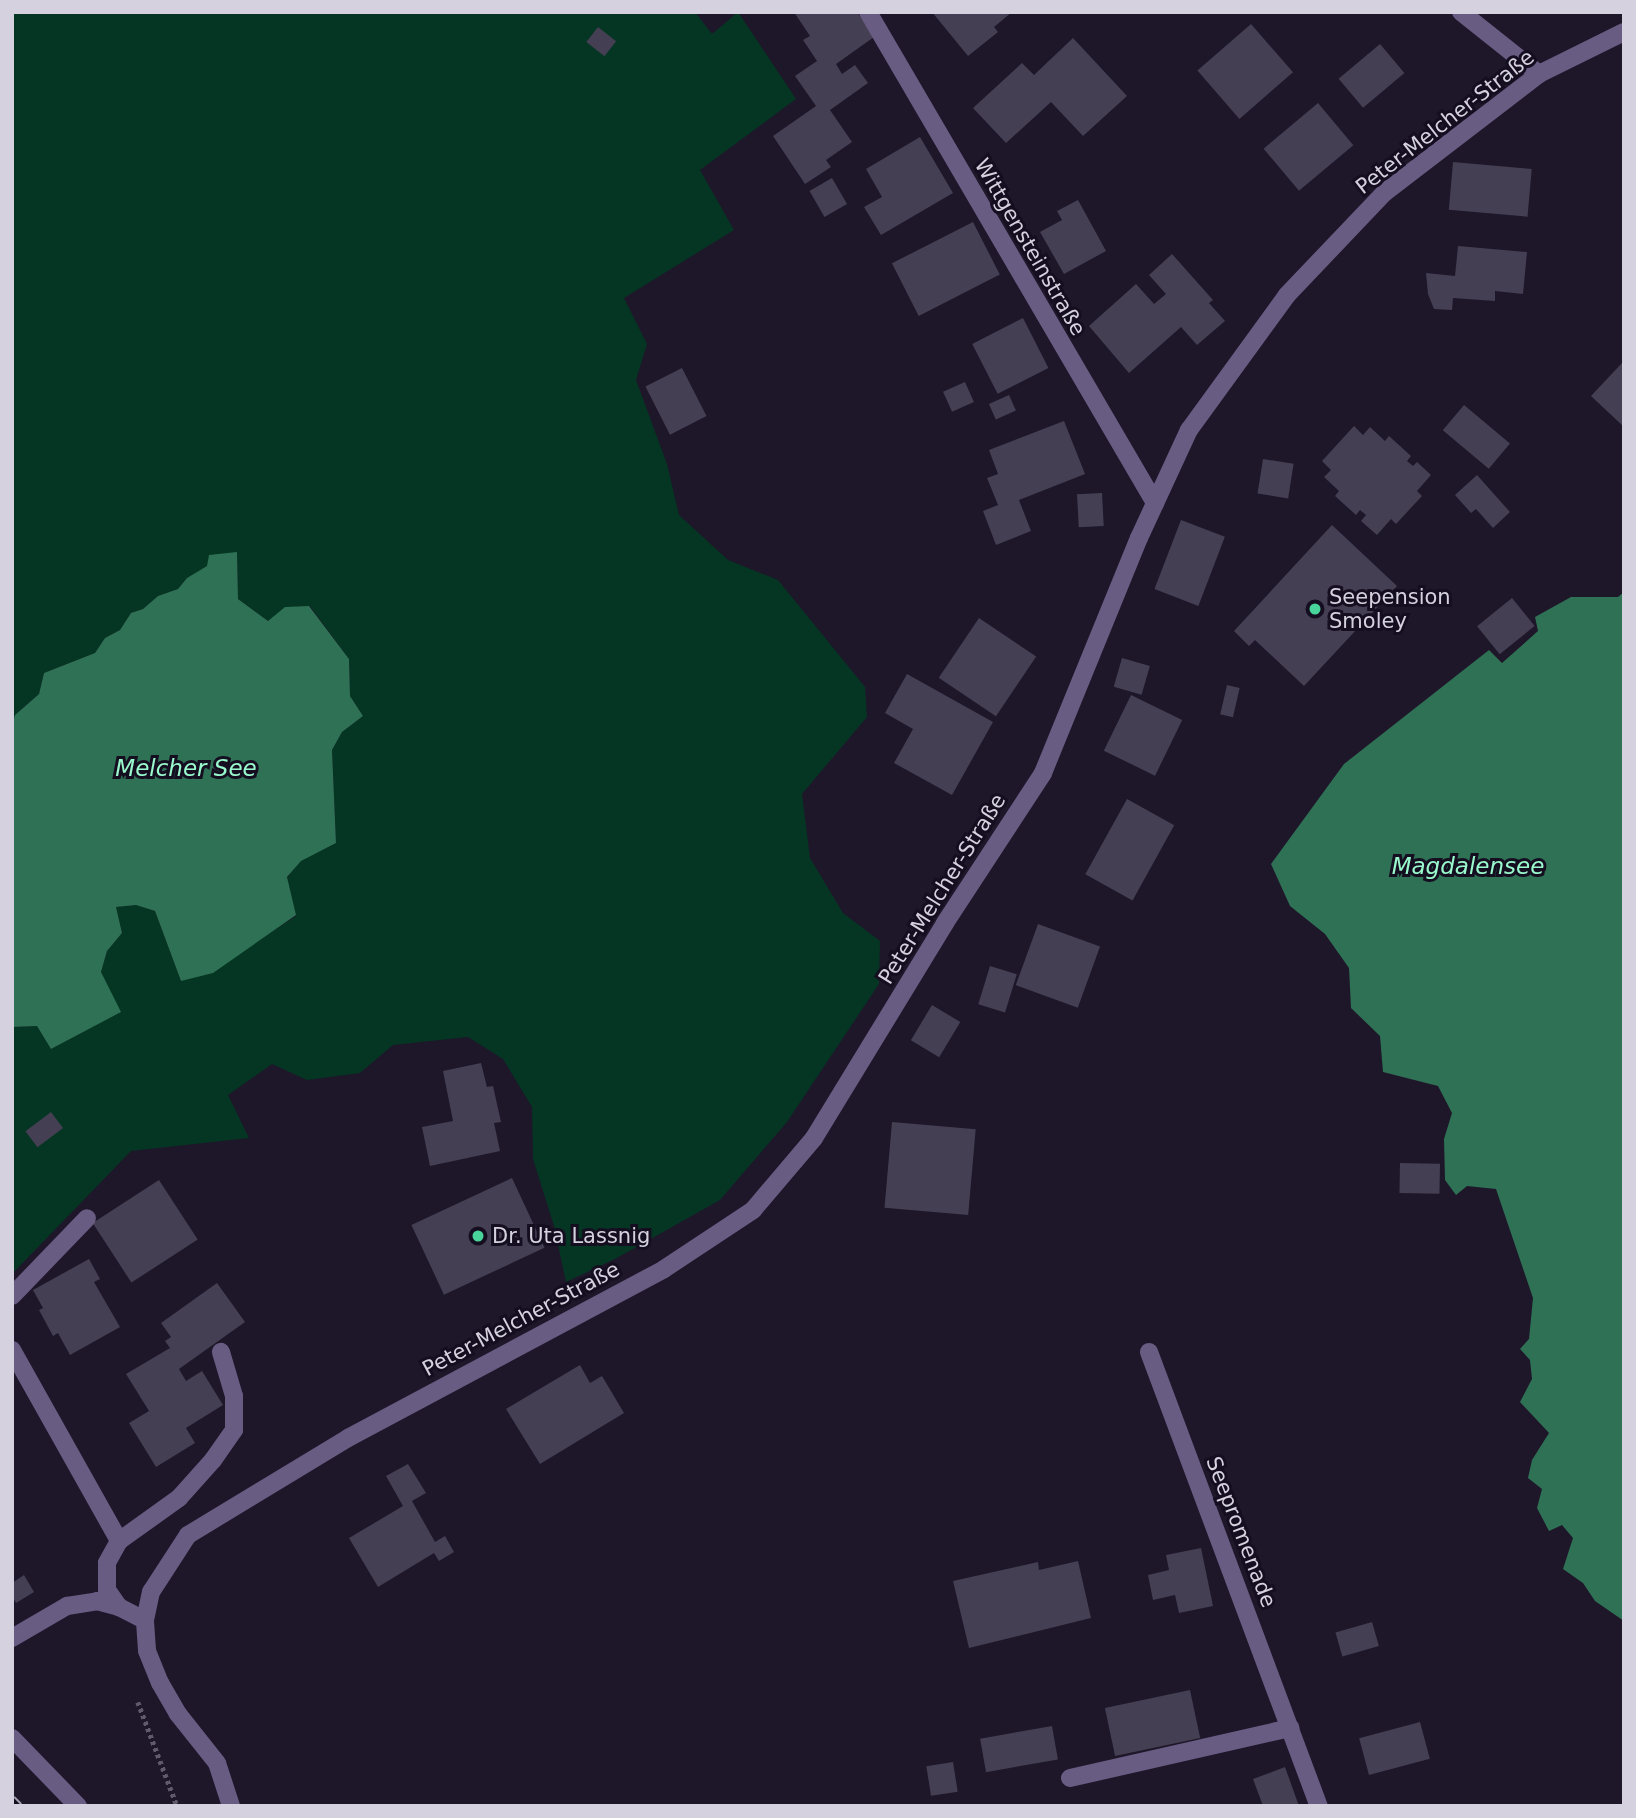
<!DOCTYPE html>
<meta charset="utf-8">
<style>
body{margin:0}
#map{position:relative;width:1636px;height:1818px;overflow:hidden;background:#1e172a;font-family:"DejaVu Sans",sans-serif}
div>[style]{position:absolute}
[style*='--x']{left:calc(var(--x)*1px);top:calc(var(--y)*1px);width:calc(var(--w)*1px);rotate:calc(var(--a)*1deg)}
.green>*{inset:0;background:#053523}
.water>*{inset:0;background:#2f7155}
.building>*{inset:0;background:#453f53;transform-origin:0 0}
.path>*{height:4.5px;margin-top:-2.25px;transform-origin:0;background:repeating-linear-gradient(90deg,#605a6b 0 3.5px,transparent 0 7px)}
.minor>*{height:18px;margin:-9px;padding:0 9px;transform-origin:9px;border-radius:9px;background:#695c83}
.rail>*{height:8px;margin-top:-4px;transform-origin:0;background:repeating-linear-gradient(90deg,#150e20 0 16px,#a5a1af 0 32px);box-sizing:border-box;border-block:2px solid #a5a1af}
.dots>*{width:19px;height:19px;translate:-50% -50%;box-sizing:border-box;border:4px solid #150e20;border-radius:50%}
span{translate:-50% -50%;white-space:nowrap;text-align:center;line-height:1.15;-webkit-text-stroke:6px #150e20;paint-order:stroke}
.street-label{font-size:21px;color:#d5d1de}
.poi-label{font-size:21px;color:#d5d1de}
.left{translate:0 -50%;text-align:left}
.water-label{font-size:23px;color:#99f9cc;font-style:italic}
.frame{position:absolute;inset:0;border:14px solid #d5d1de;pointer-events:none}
</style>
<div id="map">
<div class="green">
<div style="clip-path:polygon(12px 12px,695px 12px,712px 34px,738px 12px,796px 99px,700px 170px,734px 230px,624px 298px,647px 344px,636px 380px,667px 464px,679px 515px,728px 560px,778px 580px,865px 687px,867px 717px,802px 794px,810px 858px,843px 913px,880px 941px,879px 984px,787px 1122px,720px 1200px,615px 1259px,566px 1282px,554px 1226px,533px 1159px,532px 1107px,503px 1059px,468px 1037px,393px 1045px,360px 1073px,307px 1080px,272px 1064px,228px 1095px,249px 1138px,131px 1151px,12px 1274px,12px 1027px,37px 1026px,51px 1049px,120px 1012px,101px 972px,107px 951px,122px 933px,116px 907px,136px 905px,155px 911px,181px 981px,259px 940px,296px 916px,287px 878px,300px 861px,336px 843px,332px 750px,342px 732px,363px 716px,350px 696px,349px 659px,310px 606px,268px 621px,238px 599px,237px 552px,187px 578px,178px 589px,158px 596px,143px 609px,131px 613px,120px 630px,105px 638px,95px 653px,44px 673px,39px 694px,15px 715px,12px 725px)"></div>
</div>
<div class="water">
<div style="clip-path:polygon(237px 552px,238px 599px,268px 621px,285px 607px,309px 606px,349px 659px,350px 696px,363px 716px,342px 732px,332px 750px,336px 843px,301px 861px,287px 877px,296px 915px,213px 973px,181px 981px,155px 911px,136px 905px,116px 907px,122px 933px,107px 951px,101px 972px,121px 1012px,51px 1049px,37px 1026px,12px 1027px,12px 725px,15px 715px,39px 694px,44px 673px,95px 653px,105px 638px,120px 630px,131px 613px,143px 609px,158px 596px,178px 589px,187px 578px,207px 566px,209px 555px)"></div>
<div style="clip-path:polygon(1624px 592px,1624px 1621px,1595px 1601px,1583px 1583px,1563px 1569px,1573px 1538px,1562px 1525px,1549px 1531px,1537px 1508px,1542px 1489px,1528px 1478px,1532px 1460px,1549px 1433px,1520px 1402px,1532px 1379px,1530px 1360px,1520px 1349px,1529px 1339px,1533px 1298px,1496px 1189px,1467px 1186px,1456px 1195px,1445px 1180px,1444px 1139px,1452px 1113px,1438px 1086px,1383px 1072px,1380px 1036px,1351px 1008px,1349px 968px,1325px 934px,1290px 906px,1271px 864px,1344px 764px,1489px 650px,1502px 663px,1538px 631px,1535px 617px,1571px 597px,1618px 597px)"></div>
</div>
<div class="building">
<div style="clip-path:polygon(794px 12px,857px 12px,874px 37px,836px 64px,842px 74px,855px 65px,868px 83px,830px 110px,852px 142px,826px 160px,831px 167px,805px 184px,773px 136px,816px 106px,795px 76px,817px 61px,803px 40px,810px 36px)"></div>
<div style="clip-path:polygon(932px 12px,1012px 12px,994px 27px,998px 32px,968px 56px)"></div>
<div style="left:1251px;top:24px;width:64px;height:71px;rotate:49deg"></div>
<div style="left:598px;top:27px;width:23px;height:19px;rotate:38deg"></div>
<div style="clip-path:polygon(1073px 38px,1127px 96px,1083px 136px,1051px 102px,1006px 143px,973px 108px,1022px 63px,1034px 75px)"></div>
<div style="left:1380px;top:44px;width:38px;height:54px;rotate:50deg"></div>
<div style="left:1318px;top:103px;width:55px;height:71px;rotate:50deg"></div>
<div style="clip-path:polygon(920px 137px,953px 193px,881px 235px,864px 207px,882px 197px,866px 169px)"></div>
<div style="left:1453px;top:162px;width:79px;height:48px;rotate:5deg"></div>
<div style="left:832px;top:178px;width:30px;height:26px;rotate:60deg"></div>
<div style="clip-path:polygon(1078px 200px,1106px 251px,1064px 274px,1040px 232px,1062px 220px,1057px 211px)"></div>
<div style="left:973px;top:222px;width:59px;height:91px;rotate:63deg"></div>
<div style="clip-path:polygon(1458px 246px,1527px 252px,1523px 294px,1495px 291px,1495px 301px,1453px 298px,1452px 310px,1434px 309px,1428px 294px,1426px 273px,1455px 276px)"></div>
<div style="clip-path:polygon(1172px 254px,1213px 300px,1209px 303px,1225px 321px,1197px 345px,1181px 327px,1129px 373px,1089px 326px,1136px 284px,1154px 304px,1166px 294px,1149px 275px)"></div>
<div style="left:1023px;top:318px;width:56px;height:57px;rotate:63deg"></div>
<div style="clip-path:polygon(1622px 363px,1624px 365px,1624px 427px,1591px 396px)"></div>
<div style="left:682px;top:368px;width:54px;height:41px;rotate:63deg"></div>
<div style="left:965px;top:382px;width:22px;height:24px;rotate:66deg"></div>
<div style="left:1009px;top:395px;width:17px;height:22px;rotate:66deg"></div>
<div style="left:1464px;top:405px;width:60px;height:33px;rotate:40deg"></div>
<div style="clip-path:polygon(1064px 421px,1085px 474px,1019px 500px,1031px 531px,996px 545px,983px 511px,998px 505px,987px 478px,998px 474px,989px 450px)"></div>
<div style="clip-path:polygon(1354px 426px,1363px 435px,1370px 427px,1385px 441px,1389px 436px,1411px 456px,1407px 461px,1413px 466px,1417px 462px,1431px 475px,1417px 491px,1422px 496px,1396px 524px,1391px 519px,1377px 535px,1361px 521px,1366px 515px,1360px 510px,1356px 515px,1335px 496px,1339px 491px,1324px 477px,1331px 470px,1322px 461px)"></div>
<div style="left:1263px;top:459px;width:31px;height:35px;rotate:9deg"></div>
<div style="clip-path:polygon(1477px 475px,1510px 512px,1493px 528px,1476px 509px,1471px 513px,1455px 495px)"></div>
<div style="left:1102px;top:493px;width:33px;height:25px;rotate:87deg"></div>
<div style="left:1181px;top:520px;width:47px;height:74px;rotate:21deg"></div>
<div style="clip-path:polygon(1332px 525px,1397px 586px,1304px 686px,1255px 640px,1249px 646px,1234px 631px)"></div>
<div style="left:1512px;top:598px;width:36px;height:45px;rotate:51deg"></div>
<div style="left:979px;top:618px;width:69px;height:72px;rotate:34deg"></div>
<div style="left:1122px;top:658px;width:29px;height:30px;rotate:16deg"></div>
<div style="clip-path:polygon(907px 674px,993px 722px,952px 795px,894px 763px,913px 729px,885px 713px)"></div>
<div style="left:1227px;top:685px;width:13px;height:30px;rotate:13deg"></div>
<div style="left:1131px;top:695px;width:57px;height:62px;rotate:26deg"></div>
<div style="left:1127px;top:799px;width:54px;height:86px;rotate:29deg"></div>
<div style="left:1038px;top:924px;width:66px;height:65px;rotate:20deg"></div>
<div style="left:990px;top:966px;width:28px;height:40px;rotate:17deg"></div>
<div style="left:932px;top:1005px;width:33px;height:41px;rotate:31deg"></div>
<div style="clip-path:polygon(481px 1063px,487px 1087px,493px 1086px,501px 1122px,494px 1123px,500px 1151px,430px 1166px,422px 1127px,453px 1121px,443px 1071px)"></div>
<div style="left:51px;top:1112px;width:20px;height:32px;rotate:53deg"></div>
<div style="left:892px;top:1122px;width:84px;height:86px;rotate:5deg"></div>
<div style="left:1400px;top:1163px;width:40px;height:30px;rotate:1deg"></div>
<div style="left:512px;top:1178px;width:77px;height:111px;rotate:65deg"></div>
<div style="left:159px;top:1180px;width:71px;height:79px;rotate:57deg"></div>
<div style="clip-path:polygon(89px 1259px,100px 1279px,94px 1282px,120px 1327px,70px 1355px,58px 1333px,53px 1336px,39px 1310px,43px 1308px,33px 1290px)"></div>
<div style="clip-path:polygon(217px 1283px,245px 1322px,179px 1369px,186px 1381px,202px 1371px,223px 1405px,186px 1428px,195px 1443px,156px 1467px,129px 1423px,149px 1411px,126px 1374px,170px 1348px,165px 1341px,171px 1337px,161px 1323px)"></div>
<div style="clip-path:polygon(580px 1365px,590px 1383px,602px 1376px,624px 1413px,540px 1464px,506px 1409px)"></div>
<div style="clip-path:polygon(408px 1464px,426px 1493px,412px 1501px,435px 1542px,445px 1536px,454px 1552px,439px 1561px,434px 1553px,378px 1587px,349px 1538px,403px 1506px,386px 1476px)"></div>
<div style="clip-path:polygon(1201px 1548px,1213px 1606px,1179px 1613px,1175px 1595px,1153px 1600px,1148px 1575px,1169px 1570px,1166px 1555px)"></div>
<div style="clip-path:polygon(1078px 1561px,1091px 1618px,969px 1648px,953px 1581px,1038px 1562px,1039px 1570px)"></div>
<div style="clip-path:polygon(24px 1575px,34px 1592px,16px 1603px,12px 1596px,12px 1583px)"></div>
<div style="left:1372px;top:1622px;width:25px;height:38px;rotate:74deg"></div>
<div style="left:1190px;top:1690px;width:49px;height:87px;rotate:78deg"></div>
<div style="left:1420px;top:1722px;width:38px;height:63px;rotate:75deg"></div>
<div style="left:1052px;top:1726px;width:34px;height:73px;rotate:80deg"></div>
<div style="left:953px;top:1762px;width:30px;height:27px;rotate:81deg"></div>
<div style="clip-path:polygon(1285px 1767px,1299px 1806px,1263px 1806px,1253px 1779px)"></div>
</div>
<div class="path">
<div style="--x:138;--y:1702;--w:111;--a:69.4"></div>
</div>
<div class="minor">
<div style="--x:868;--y:12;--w:569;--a:59.69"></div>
<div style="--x:1461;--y:12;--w:100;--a:38.5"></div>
<div style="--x:12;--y:1296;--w:108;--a:-46.1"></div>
<div style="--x:12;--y:1350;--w:219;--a:60.7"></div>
<div style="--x:119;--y:1541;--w:25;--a:119"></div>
<div style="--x:107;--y:1563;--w:27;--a:90"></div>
<div style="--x:107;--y:1590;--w:21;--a:55"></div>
<div style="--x:119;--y:1607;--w:29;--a:27"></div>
<div style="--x:1149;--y:1352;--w:485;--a:69.5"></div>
<div style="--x:119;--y:1541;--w:74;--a:-35.6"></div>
<div style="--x:179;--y:1498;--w:51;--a:-48.2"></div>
<div style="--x:213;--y:1460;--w:37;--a:-55"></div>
<div style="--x:234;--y:1430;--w:34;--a:-90"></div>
<div style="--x:234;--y:1396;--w:46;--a:-106.5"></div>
<div style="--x:12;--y:1638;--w:64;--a:-30.2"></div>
<div style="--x:67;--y:1606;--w:30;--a:-9"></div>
<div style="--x:97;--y:1601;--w:23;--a:15"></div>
<div style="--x:12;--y:1738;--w:95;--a:45.9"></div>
<div style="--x:1070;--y:1778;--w:226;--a:-12.8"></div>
<div style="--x:231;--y:1806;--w:45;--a:-108"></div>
<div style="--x:217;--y:1763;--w:63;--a:-128.5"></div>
<div style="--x:178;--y:1714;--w:36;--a:-120"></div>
<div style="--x:160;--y:1683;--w:35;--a:-112"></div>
<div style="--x:147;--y:1650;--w:30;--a:-94"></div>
<div style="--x:145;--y:1620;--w:29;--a:-78"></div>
<div style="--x:151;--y:1592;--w:68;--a:-57"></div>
<div style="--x:188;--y:1535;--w:187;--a:-31.2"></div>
<div style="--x:348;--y:1438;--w:358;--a:-28.1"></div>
<div style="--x:664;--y:1269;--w:107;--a:-33.5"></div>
<div style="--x:753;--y:1210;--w:94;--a:-49.7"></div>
<div style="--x:814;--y:1138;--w:252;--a:-58.6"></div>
<div style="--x:945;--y:923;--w:179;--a:-56.8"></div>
<div style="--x:1043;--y:773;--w:254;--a:-67.8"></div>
<div style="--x:1139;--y:538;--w:119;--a:-65.2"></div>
<div style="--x:1189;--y:430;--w:167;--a:-54"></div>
<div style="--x:1287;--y:295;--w:141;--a:-46.4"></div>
<div style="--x:1384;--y:193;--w:195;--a:-37.5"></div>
<div style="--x:1539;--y:74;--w:95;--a:-26.3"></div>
</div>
<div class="rail">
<div style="--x:12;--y:1799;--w:10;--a:45"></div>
</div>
<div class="dots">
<div style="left:1315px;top:609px;background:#49d49c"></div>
<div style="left:478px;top:1236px;background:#49d49c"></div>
</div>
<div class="street-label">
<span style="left:1445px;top:122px;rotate:-38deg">Peter-Melcher-Straße</span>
<span style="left:1030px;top:247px;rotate:60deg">Wittgensteinstraße</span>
<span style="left:942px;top:889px;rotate:-58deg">Peter-Melcher-Straße</span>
<span style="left:521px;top:1319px;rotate:-28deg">Peter-Melcher-Straße</span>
<span style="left:1241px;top:1532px;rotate:69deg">Seepromenade</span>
</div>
<div class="poi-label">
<span class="left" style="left:1329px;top:609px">Seepension<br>Smoley</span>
<span class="left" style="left:492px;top:1236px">Dr. Uta Lassnig</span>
</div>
<div class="water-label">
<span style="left:186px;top:768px">Melcher See</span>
<span style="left:1468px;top:866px">Magdalensee</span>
</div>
<div class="frame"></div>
</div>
